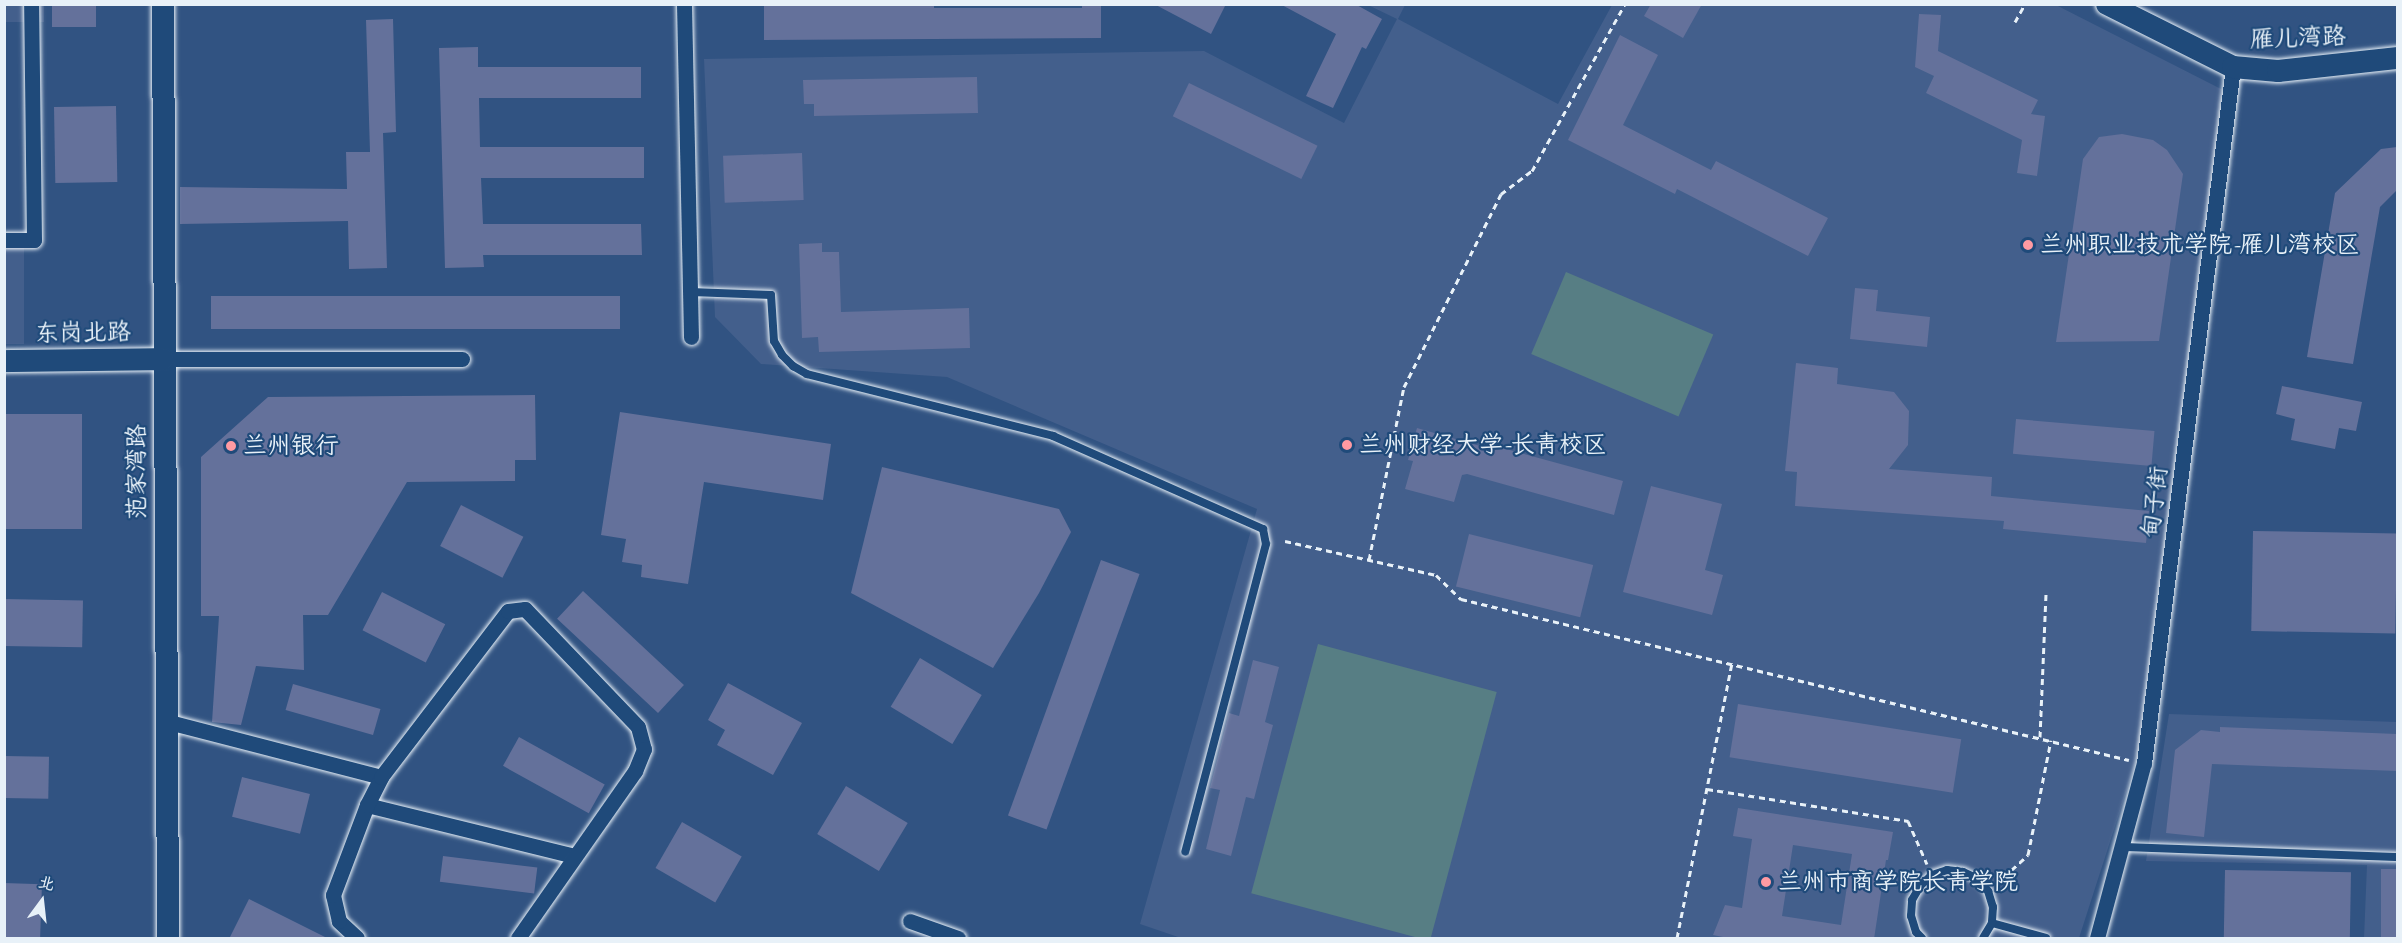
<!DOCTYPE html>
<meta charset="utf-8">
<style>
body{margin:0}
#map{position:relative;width:2402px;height:943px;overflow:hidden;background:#315382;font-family:Caveat,"LXGW WenKai TC",sans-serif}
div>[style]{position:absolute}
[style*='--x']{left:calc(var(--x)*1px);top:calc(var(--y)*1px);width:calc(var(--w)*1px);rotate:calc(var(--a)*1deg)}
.built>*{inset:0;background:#435f8c;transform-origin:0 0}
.green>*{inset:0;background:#577e84;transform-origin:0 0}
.building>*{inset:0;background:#64719b;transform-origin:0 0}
.path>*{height:3px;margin-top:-1.5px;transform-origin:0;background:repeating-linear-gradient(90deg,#e8f1f8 0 6px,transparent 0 10.5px)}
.roads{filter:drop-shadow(0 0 2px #e8f1f8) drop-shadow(0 0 2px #e8f1f8)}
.lane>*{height:8px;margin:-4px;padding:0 4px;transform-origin:4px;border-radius:4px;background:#1f4a7a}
.street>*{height:15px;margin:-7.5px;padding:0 7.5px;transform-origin:7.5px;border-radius:7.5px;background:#1f4a7a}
.secondary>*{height:22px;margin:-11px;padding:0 11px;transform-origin:11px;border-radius:11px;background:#1f4a7a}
.dots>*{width:16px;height:16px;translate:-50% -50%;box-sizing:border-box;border:3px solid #1f4a7a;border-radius:50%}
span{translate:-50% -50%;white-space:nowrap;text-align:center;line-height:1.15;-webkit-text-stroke:4.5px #1f4a7a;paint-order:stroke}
.street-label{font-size:24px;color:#e8f1f8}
.poi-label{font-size:24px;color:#e8f1f8}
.left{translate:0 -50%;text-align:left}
.frame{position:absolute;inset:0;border:6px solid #e8f1f8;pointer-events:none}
.north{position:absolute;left:12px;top:871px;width:60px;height:60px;-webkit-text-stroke:4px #1f4a7a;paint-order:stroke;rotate:15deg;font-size:16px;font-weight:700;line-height:24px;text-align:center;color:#e8f1f8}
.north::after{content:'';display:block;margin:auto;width:21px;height:27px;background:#e8f1f8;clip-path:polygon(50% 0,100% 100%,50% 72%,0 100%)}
</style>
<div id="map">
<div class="built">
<div style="clip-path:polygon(2054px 4px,2225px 91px,2137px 758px,2079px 938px,1181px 938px,1140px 924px,1257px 509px,947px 377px,761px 364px,715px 317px,704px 59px,1204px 51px,1344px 123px,1397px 19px,1368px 5px,1405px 5px,1398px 19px,1558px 104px,1612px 5px)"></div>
<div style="left:4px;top:5px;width:40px;height:17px"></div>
<div style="left:4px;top:234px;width:20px;height:110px"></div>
<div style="clip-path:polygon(2169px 714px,2397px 722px,2397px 938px,2364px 938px,2367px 865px,2146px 861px)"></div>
</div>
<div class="green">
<div style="left:1566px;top:272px;width:160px;height:89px;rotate:23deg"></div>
<div style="left:1318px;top:644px;width:185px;height:258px;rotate:15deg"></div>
</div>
<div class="building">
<div style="left:52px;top:4px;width:44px;height:23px"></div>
<div style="clip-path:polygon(764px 4px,934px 4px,934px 8px,1082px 8px,1082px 4px,1101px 4px,1101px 38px,764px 40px)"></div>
<div style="clip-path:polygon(1154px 4px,1226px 4px,1211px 34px)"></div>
<div style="clip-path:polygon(1280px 4px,1355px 4px,1382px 19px,1366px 49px,1362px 47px,1333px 108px,1306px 96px,1336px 34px)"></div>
<div style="clip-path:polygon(1651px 4px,1702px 4px,1683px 38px,1644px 16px)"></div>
<div style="clip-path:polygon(1919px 14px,1941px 15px,1938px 51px,2038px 100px,2031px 114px,2045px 116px,2037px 176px,2017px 173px,2022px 140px,1926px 93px,1934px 76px,1915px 67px)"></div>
<div style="clip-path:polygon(393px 19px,396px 132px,383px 133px,387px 268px,349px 269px,348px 221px,180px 224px,180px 187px,347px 189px,346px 152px,370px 152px,366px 20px)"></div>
<div style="clip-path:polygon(1620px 35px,1658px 55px,1623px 125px,1711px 170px,1716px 161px,1828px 218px,1808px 256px,1677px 189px,1675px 194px,1568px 140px)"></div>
<div style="clip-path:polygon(478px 47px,478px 67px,641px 67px,641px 98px,479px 98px,480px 147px,644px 147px,644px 178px,481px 178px,483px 224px,641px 224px,642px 255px,483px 255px,484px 267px,445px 268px,439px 48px)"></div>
<div style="clip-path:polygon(977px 77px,978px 113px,814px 116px,814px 104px,804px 104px,803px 80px)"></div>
<div style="left:1189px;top:83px;width:143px;height:37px;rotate:26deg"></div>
<div style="left:116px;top:106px;width:76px;height:62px;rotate:89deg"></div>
<div style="clip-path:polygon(2122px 134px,2153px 140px,2167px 150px,2183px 174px,2159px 341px,2056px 342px,2083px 159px,2099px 137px)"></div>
<div style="clip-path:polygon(2397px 147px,2397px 190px,2380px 207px,2353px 364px,2307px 357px,2335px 193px,2381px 149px)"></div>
<div style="left:802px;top:153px;width:47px;height:79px;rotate:88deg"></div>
<div style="clip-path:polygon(822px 243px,822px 252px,839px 252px,841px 312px,969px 308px,970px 348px,819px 352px,818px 337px,802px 338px,799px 244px)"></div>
<div style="clip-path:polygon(1855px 288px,1878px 290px,1876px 311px,1930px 317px,1927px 347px,1850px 339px)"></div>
<div style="left:211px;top:296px;width:409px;height:33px"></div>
<div style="clip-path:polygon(1796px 363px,1838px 368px,1837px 384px,1894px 392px,1909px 411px,1908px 445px,1889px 469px,1992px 477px,1991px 496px,2149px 511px,2146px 543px,2003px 529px,2004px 521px,1795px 506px,1797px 472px,1785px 471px)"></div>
<div style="clip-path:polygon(2282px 386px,2362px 402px,2356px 431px,2339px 428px,2335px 449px,2291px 440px,2295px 419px,2276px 414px)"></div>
<div style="clip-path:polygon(535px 395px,536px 460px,515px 460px,515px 481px,407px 482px,328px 615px,303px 615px,304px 670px,256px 666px,241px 725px,212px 722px,219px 616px,201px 616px,201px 457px,268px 397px)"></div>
<div style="clip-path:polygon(620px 412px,831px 444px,823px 500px,704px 482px,688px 584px,641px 577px,642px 565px,622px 562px,626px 539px,601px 535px)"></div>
<div style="left:4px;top:414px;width:78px;height:115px"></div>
<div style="left:2016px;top:419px;width:139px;height:35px;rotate:5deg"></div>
<div style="clip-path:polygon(1417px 428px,1494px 450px,1495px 446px,1623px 481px,1614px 515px,1467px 474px,1462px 475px,1454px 502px,1405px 489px,1413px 461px,1408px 460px)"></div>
<div style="clip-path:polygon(882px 467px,1059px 509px,1071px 532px,1039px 593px,993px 668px,851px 593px)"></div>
<div style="clip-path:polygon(1651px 486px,1722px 504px,1705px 570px,1723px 575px,1712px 615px,1623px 592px)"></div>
<div style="left:461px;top:505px;width:70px;height:46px;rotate:27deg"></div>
<div style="left:2253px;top:531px;width:144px;height:100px;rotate:1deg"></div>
<div style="left:1469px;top:534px;width:128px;height:54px;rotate:14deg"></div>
<div style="left:1101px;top:560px;width:41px;height:272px;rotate:20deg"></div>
<div style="left:583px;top:591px;width:138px;height:38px;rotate:43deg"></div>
<div style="left:382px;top:592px;width:71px;height:43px;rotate:27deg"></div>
<div style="left:4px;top:599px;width:79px;height:47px;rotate:1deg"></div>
<div style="left:920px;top:658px;width:72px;height:57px;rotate:31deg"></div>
<div style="clip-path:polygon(1253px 660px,1279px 667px,1265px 722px,1273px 725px,1254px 799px,1246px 797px,1231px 856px,1206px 849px,1220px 790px,1210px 788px,1229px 713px,1239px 716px)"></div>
<div style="clip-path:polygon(728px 683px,802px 723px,773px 775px,717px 745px,725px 730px,708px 720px)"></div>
<div style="left:293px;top:684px;width:91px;height:27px;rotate:16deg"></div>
<div style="left:1738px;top:704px;width:226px;height:54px;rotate:9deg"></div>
<div style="clip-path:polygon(2220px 727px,2397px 734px,2397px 771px,2212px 764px,2204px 837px,2166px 833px,2175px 750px,2201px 730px,2220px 732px)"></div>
<div style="left:519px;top:737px;width:98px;height:33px;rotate:29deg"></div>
<div style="left:4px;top:756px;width:45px;height:42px;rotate:1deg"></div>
<div style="left:242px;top:777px;width:70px;height:41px;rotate:14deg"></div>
<div style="left:846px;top:786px;width:72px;height:56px;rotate:31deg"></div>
<div style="clip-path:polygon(evenodd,1738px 808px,1893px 832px,1888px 860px,1886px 860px,1874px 939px,1733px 939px,1713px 935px,1725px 905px,1742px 908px,1752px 839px,1733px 836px,1738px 808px,1793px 845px,1852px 854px,1841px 925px,1782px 916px,1793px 845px)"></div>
<div style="left:682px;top:822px;width:69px;height:53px;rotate:30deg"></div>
<div style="left:443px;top:856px;width:95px;height:26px;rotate:7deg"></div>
<div style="left:2381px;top:869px;width:16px;height:70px"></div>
<div style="left:2225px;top:870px;width:126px;height:69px;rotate:1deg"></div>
<div style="left:4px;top:883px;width:38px;height:56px;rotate:2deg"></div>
<div style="clip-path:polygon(249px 899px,329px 939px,229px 939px)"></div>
</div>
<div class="path">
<div style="--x:2015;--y:22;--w:21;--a:-61"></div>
<div style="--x:1285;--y:541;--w:155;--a:12.7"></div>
<div style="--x:1436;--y:575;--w:35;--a:44"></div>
<div style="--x:1461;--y:599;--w:687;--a:13.55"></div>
<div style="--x:1369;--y:560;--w:177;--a:-78.6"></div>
<div style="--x:1404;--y:387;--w:216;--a:-63.3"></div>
<div style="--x:1501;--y:194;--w:39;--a:-37"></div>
<div style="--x:1532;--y:171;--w:191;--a:-60.9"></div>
<div style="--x:2040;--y:737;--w:143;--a:-87.6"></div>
<div style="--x:1707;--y:789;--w:204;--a:9"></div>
<div style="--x:1908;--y:821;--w:47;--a:66.2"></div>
<div style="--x:1996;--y:884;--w:43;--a:-42.2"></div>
<div style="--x:2028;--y:855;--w:117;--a:-78.7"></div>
<div style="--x:1677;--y:938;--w:280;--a:-78.7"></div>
</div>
<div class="roads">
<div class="lane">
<div style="--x:691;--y:292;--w:80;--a:2.1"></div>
<div style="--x:771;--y:295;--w:46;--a:86.3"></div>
<div style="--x:774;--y:341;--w:16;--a:60"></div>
<div style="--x:782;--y:355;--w:16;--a:45"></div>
<div style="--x:793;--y:366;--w:16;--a:30"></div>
<div style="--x:807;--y:374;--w:254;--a:14.1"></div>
<div style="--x:1053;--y:436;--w:230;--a:23.9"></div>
<div style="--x:1263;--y:529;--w:15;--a:79"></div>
<div style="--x:1266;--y:544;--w:318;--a:104.7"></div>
<div style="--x:2122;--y:847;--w:276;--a:2.1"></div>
<div style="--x:1992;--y:923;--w:56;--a:15.5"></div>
<div style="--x:1922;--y:938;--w:8;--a:-135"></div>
<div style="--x:1916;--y:932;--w:17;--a:-107"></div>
<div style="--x:1911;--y:916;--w:16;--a:-86"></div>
<div style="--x:1912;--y:900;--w:16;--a:-60"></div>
<div style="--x:1920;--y:886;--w:16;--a:-43"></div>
<div style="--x:1932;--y:875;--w:16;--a:-18"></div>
<div style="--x:1947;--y:870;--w:16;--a:7"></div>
<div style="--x:1963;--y:872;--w:17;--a:25"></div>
<div style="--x:1978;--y:879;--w:16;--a:50"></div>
<div style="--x:1988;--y:891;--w:17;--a:73"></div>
<div style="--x:1993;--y:907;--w:16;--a:94"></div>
<div style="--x:1992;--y:923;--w:17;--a:121"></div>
</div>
<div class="street">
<div style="--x:684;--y:4;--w:333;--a:88.8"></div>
<div style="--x:4;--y:240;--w:30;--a:0"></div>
<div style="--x:34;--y:240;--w:236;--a:-90.7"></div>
<div style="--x:163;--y:359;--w:299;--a:0"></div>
<div style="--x:165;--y:721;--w:223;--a:14.5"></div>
<div style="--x:367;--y:805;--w:213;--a:13.8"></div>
<div style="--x:910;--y:921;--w:51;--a:19.5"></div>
<div style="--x:357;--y:938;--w:25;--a:-137"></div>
<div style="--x:339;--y:921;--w:27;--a:-103"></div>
<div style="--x:333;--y:895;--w:96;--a:-69.3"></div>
<div style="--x:367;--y:805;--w:31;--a:-63"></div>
<div style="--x:381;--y:777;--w:209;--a:-52.6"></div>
<div style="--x:508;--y:611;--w:17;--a:-7"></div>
<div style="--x:525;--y:609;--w:163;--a:46.2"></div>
<div style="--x:638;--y:727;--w:23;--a:75"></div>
<div style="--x:644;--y:749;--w:24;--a:112"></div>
<div style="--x:635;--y:771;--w:204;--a:125"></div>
<div style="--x:2097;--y:938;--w:181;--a:-75"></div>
<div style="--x:2144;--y:763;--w:702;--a:-82.71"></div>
</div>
<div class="secondary">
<div style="--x:163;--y:4;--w:934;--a:89.69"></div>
<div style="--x:2107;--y:4;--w:141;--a:26.6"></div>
<div style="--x:2233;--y:67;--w:45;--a:5.1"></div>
<div style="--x:2278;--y:71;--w:121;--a:-6.2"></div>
<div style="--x:4;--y:361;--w:159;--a:-0.7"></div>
</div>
</div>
<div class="dots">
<div style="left:2028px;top:245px;background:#ff9aa2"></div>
<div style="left:1347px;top:445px;background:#ff9aa2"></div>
<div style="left:231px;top:446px;background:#ff9aa2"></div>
<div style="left:1766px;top:882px;background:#ff9aa2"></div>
</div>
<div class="street-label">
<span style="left:2298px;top:38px;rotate:-2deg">雁儿湾路</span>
<span style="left:83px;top:333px;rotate:-1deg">东岗北路</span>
<span style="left:137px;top:472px;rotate:-90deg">范家湾路</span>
<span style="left:2155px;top:502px;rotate:-83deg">甸子街</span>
</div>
<div class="poi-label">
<span class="left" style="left:2040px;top:245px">兰州职业技术学院-雁儿湾校区</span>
<span class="left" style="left:1359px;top:445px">兰州财经大学-长青校区</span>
<span class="left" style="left:243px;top:446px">兰州银行</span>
<span class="left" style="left:1778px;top:882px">兰州市商学院长青学院</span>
</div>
<div class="frame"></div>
<div class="north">北</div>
</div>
